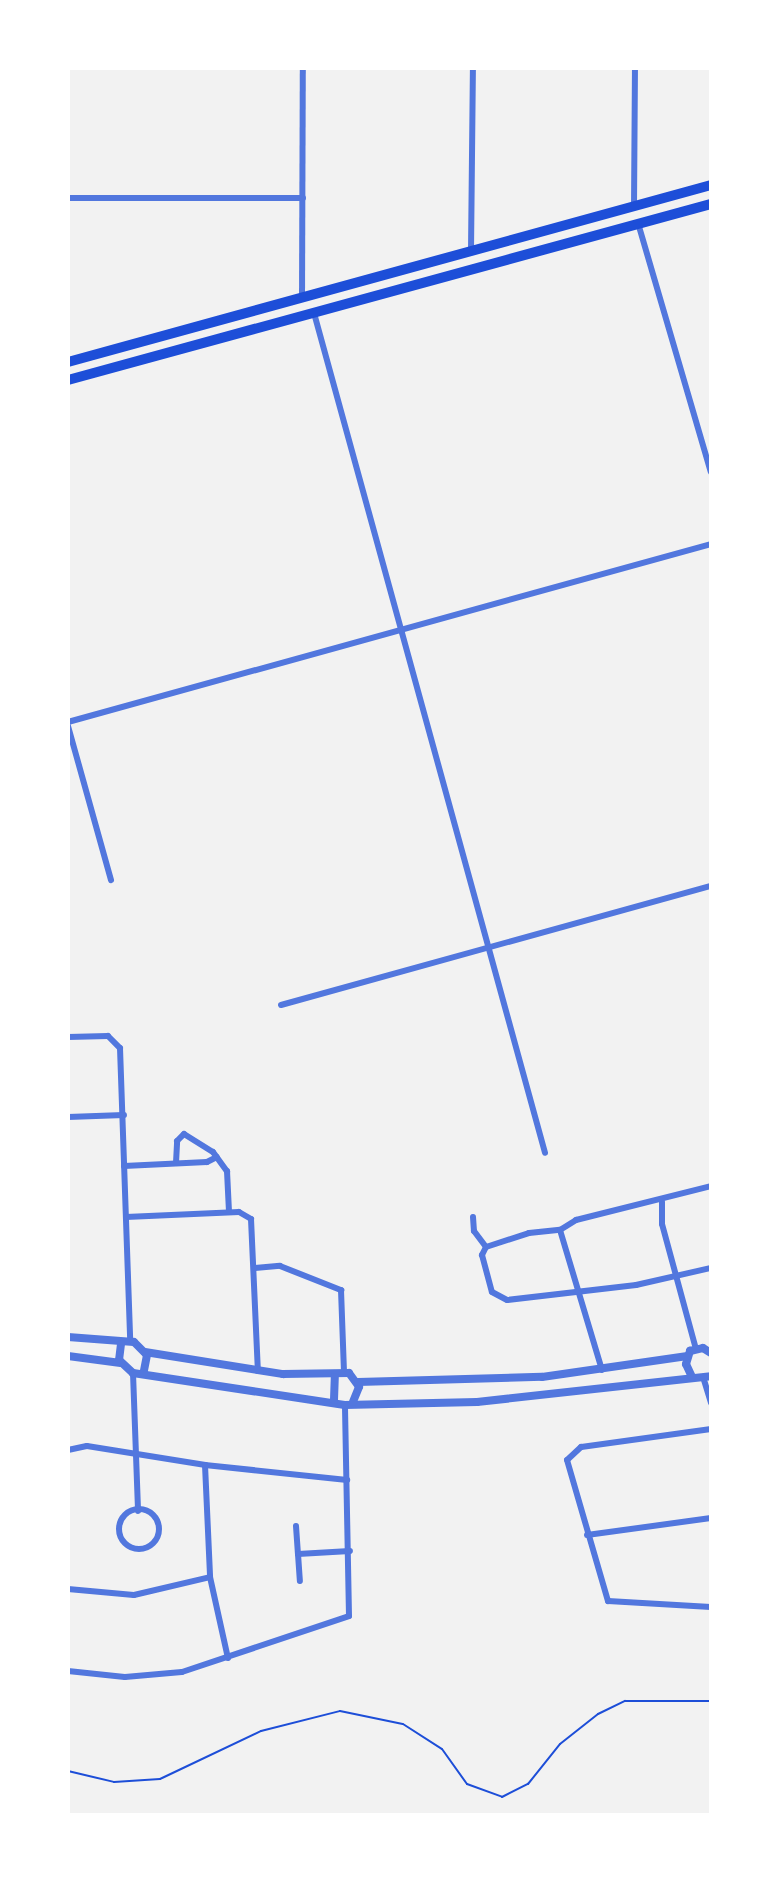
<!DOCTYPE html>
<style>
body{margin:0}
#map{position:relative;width:779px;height:1883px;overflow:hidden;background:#f2f2f2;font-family:"PT Sans Narrow",sans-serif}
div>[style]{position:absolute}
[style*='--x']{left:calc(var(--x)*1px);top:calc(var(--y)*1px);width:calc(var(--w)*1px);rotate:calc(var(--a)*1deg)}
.path>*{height:2px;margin:-1px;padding:0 1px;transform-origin:1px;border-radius:1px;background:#1d4ed8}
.minor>*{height:6px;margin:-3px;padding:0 3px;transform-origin:3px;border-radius:3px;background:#5277de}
.minor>.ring{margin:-3px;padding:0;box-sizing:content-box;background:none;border:6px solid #5277de;border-radius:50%}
.tertiary>*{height:8px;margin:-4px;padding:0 4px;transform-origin:4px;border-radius:4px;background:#5277de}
.trunk>*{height:10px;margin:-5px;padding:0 5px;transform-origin:5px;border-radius:5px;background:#1d4ed8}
span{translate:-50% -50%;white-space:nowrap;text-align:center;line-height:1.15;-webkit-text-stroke:8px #fff;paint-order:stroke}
.frame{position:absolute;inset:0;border:70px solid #fff;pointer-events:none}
</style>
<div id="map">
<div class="path">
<div style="--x:68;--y:1771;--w:47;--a:13.4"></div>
<div style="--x:114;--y:1782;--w:46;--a:-3.7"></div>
<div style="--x:160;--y:1779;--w:112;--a:-25.4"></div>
<div style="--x:261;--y:1731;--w:81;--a:-14.2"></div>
<div style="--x:340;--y:1711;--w:64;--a:11.7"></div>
<div style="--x:403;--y:1724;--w:46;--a:32.7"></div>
<div style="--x:442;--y:1749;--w:43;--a:54.5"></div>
<div style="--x:467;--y:1784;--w:37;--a:20"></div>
<div style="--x:502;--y:1797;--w:29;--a:-27"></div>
<div style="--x:528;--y:1784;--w:51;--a:-51.3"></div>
<div style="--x:560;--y:1744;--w:48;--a:-38.3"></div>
<div style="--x:598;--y:1714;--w:30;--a:-26"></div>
<div style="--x:625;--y:1701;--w:86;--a:0"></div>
</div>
<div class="minor">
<div style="--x:68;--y:198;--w:235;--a:0"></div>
<div style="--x:634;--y:207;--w:139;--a:-89.6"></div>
<div style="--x:638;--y:223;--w:259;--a:73.7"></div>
<div style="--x:471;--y:251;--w:183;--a:-89.4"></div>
<div style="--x:302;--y:298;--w:230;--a:-89.8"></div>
<div style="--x:314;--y:313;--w:871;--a:74.62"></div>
<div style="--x:68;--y:722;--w:667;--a:-15.47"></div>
<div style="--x:68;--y:726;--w:160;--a:74.4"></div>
<div style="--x:281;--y:1005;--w:446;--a:-15.5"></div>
<div style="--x:68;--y:1037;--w:40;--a:-1.4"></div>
<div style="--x:108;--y:1036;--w:17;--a:45"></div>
<div style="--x:120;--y:1048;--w:293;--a:88"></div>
<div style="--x:68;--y:1117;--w:56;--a:-2"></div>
<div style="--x:176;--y:1163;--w:22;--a:-87"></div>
<div style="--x:177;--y:1141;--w:10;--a:-45"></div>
<div style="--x:184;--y:1134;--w:34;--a:32"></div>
<div style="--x:213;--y:1152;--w:24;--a:54"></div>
<div style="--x:227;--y:1171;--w:41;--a:87.2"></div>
<div style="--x:124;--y:1166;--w:83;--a:-2.8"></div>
<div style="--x:207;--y:1162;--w:11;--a:-27"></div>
<div style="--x:662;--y:1202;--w:22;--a:90"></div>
<div style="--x:662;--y:1224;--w:130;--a:74.8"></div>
<div style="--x:126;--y:1217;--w:113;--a:-2.5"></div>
<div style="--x:239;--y:1212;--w:14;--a:30"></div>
<div style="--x:251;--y:1219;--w:152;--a:87.4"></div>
<div style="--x:473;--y:1217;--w:14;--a:86"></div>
<div style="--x:474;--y:1231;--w:20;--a:53"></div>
<div style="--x:560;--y:1230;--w:19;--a:-32"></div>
<div style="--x:576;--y:1220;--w:139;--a:-14.1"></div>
<div style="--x:486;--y:1247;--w:9;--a:117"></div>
<div style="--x:482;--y:1255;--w:38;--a:75"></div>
<div style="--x:492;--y:1292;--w:17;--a:28"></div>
<div style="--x:507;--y:1300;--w:130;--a:-6.6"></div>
<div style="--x:636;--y:1285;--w:77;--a:-12.8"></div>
<div style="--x:486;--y:1247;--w:45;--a:-18"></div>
<div style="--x:529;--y:1233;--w:31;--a:-6"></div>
<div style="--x:560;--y:1230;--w:146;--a:73.3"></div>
<div style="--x:255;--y:1268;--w:25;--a:-5"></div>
<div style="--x:280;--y:1266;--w:66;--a:21.5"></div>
<div style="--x:341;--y:1290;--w:83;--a:87.9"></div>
<div style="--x:133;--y:1373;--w:138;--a:87.9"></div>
<div style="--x:704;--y:1380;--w:24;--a:73"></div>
<div style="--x:711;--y:1429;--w:131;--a:172.1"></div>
<div style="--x:581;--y:1447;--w:19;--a:137"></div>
<div style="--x:567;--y:1460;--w:147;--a:73.8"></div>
<div style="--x:608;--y:1601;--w:103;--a:3.3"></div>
<div style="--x:68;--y:1450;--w:19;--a:-12"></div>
<div style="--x:87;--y:1446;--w:120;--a:9.1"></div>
<div style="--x:205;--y:1465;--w:143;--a:6"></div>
<div style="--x:205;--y:1465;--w:112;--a:87.4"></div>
<div style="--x:210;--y:1577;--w:83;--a:77.5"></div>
<div class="ring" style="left:119px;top:1509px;width:34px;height:34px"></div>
<div style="--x:296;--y:1526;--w:28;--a:86"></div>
<div style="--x:298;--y:1554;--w:52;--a:-3.3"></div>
<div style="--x:587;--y:1535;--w:125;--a:-7.8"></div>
<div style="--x:298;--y:1554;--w:27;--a:86"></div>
<div style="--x:68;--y:1589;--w:66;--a:5.2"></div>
<div style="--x:134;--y:1595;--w:78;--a:-13.3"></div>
<div style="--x:68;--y:1671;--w:57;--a:6"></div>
<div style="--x:125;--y:1677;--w:57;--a:-5"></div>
<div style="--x:182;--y:1672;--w:176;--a:-18.5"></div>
<div style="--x:349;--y:1616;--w:211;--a:-91.1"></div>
</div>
<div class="tertiary">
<div style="--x:68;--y:1337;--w:66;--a:4.3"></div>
<div style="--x:134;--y:1342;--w:18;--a:45"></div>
<div style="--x:147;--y:1355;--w:16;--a:101"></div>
<div style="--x:121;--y:1344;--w:16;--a:97"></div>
<div style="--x:119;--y:1360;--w:19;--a:43"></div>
<div style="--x:133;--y:1373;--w:214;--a:8.6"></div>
<div style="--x:345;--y:1405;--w:132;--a:-1.3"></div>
<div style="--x:477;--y:1402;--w:235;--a:-6.3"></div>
<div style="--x:145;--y:1352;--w:140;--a:9.1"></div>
<div style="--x:283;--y:1374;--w:66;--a:-0.9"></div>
<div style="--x:349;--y:1373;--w:17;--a:54"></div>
<div style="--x:359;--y:1387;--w:16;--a:112"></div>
<div style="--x:68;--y:1356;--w:53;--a:7.5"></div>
<div style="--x:692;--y:1377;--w:14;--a:-115"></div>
<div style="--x:686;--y:1364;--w:14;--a:-73"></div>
<div style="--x:690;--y:1351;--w:13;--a:-13"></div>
<div style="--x:703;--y:1348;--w:9;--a:32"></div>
<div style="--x:358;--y:1382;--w:184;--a:-1.6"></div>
<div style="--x:542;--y:1377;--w:147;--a:-8.2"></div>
<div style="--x:334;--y:1400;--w:23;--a:-88"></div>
</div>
<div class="trunk">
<div style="--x:68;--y:362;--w:667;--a:-15.39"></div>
<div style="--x:68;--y:380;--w:667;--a:-15.31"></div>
</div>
<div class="frame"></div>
</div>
